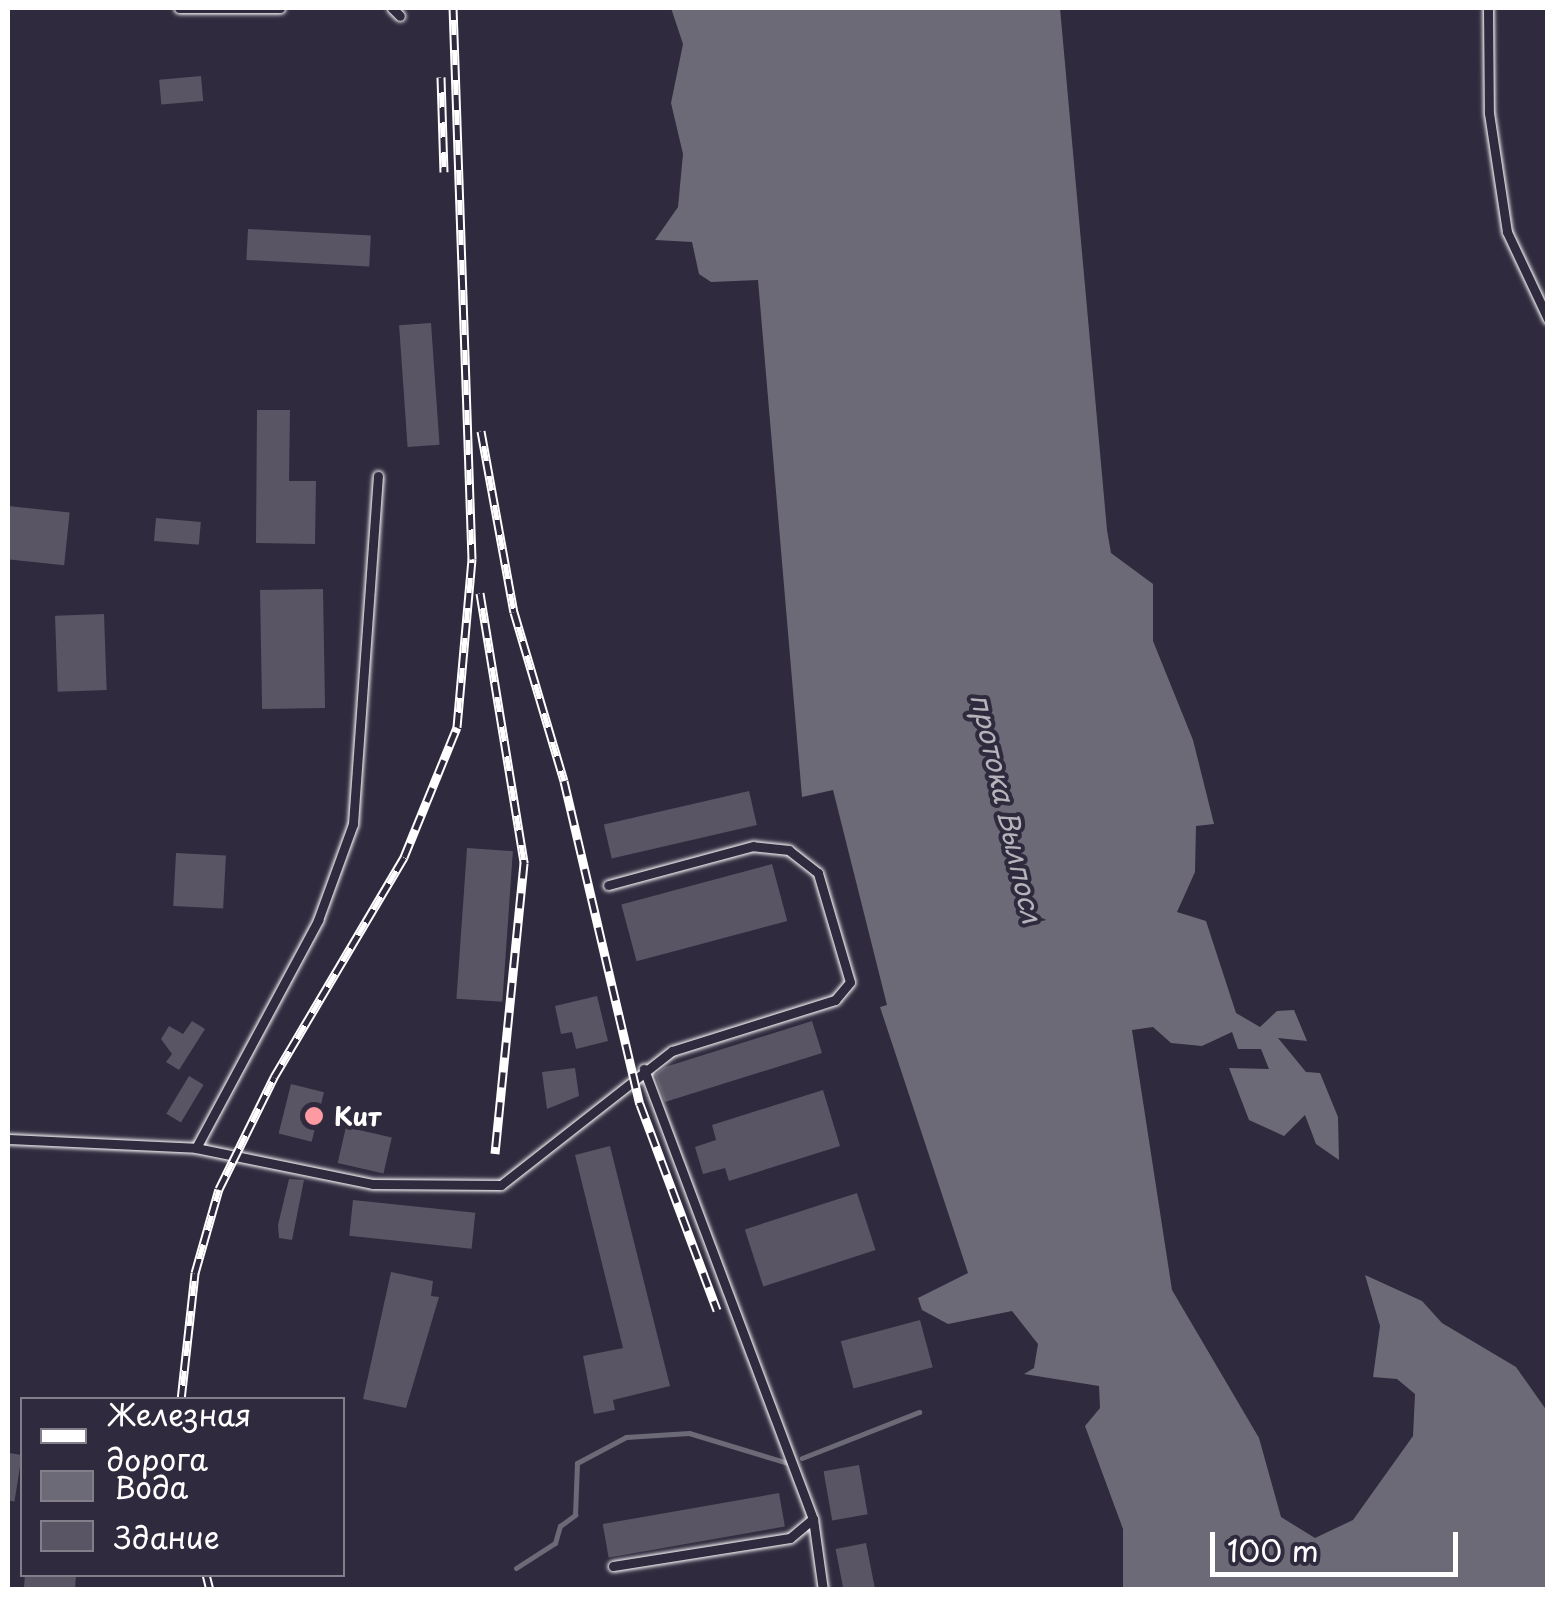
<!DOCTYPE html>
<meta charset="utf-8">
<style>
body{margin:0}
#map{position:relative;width:1555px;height:1597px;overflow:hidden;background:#2f2a3d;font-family:"Playpen Sans",sans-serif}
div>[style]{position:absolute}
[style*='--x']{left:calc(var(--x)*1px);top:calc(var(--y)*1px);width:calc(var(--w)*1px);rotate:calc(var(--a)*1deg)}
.water>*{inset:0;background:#6d6a77}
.stream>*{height:5px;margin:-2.5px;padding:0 2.5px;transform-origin:2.5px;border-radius:2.5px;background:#6d6a77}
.building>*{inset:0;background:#595564;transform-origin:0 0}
.roads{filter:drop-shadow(0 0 2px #fff) drop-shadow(0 0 2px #fff)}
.service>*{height:9px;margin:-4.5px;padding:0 4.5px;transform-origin:4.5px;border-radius:4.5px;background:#2f2a3d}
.rail>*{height:9px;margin-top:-4.5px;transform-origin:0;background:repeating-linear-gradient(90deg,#2f2a3d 0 15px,#fff 0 30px);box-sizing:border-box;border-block:2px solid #fff}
.dots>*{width:28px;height:28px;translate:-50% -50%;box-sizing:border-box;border:5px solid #2f2a3d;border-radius:50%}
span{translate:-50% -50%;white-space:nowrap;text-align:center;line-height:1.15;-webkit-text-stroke:8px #2f2a3d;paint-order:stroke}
.poi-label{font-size:25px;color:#fff;font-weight:700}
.left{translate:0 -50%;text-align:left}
.water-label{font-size:28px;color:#b6b4bb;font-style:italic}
.frame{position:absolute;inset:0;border:10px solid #fff;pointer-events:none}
.legend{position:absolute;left:20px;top:1397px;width:325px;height:180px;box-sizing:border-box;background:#2f2a3d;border:2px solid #827f8b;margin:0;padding:12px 18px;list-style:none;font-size:30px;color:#fff}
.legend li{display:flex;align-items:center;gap:20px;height:50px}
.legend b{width:50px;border:2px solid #827f8b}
.scale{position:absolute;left:1210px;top:1532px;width:248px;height:45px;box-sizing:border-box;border:5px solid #fff;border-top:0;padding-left:12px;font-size:30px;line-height:35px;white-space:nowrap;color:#fff;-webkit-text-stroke:8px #2f2a3d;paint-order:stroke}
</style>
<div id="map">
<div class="water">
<div style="clip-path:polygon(671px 8px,1060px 8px,1107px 530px,1111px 553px,1153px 584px,1153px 641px,1193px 740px,1214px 824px,1196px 826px,1195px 872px,1177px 912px,1206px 921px,1236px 1013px,1260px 1027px,1277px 1011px,1294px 1010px,1307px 1041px,1278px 1038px,1306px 1072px,1320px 1073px,1338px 1117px,1339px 1160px,1316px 1144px,1305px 1115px,1284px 1136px,1249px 1120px,1229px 1068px,1269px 1069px,1261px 1049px,1238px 1049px,1232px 1032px,1202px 1046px,1171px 1043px,1153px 1027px,1132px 1030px,1172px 1290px,1259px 1438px,1281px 1517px,1315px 1538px,1353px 1520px,1413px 1436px,1415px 1394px,1397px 1379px,1373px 1377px,1380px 1326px,1365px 1275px,1422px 1301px,1442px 1323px,1516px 1367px,1547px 1411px,1547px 1589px,1123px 1589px,1123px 1529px,1085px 1426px,1100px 1408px,1099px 1386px,1024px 1374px,1034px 1368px,1038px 1344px,1012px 1311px,948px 1324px,922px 1310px,918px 1298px,968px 1273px,880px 1007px,887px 1005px,833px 790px,802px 797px,758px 280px,711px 282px,699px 274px,692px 242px,655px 240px,678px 207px,683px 154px,671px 103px,683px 44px)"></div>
</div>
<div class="stream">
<div style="--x:802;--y:1458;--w:126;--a:-21.5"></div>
<div style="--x:516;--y:1568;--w:46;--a:-32.7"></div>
<div style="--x:555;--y:1543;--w:18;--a:-74"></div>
<div style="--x:560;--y:1526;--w:19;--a:-36"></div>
<div style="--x:575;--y:1515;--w:52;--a:-87.8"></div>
<div style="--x:577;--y:1463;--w:55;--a:-28"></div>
<div style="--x:626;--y:1437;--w:63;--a:-3.6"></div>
<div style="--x:689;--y:1433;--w:103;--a:16.9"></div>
</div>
<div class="building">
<div style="left:201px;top:76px;width:25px;height:42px;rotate:85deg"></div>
<div style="left:248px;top:229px;width:123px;height:31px;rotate:3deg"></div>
<div style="left:431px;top:323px;width:122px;height:32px;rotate:86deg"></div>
<div style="clip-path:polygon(257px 410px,290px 410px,289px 481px,316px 481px,315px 544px,256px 543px)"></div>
<div style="left:8px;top:506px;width:62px;height:53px;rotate:6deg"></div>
<div style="left:156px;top:518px;width:45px;height:23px;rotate:5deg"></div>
<div style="left:323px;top:589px;width:119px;height:63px;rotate:89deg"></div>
<div style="left:104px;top:614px;width:76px;height:49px;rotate:88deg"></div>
<div style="left:749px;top:791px;width:35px;height:149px;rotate:77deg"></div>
<div style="left:467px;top:848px;width:46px;height:151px;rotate:4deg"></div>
<div style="left:176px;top:853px;width:50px;height:53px;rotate:3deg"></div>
<div style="left:772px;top:864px;width:59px;height:156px;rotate:75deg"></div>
<div style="clip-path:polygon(597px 996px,608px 1041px,576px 1049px,572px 1032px,561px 1034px,555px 1006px)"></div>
<div style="clip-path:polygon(192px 1021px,205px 1029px,179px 1070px,166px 1062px,172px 1054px,161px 1039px,169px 1026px,183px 1034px)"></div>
<div style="clip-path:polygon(812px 1021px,822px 1053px,665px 1102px,655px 1075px,665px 1067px)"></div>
<div style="clip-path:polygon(575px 1068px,579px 1096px,547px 1109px,542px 1072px)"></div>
<div style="left:189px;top:1076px;width:17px;height:44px;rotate:31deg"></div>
<div style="left:291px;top:1084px;width:34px;height:51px;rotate:14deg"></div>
<div style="clip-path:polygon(823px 1090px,840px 1146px,729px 1181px,725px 1168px,703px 1174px,695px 1147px,716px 1140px,712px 1125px)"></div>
<div style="left:346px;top:1127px;width:47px;height:37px;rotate:13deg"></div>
<div style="clip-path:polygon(610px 1146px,670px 1386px,613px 1400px,615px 1410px,594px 1414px,583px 1356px,623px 1348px,575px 1155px)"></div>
<div style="clip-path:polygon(289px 1179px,304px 1180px,292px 1240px,279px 1238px,278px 1225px)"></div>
<div style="left:857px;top:1193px;width:60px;height:118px;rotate:72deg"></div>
<div style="left:353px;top:1200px;width:123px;height:36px;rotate:6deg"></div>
<div style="clip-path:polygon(391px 1272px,433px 1281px,431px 1296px,439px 1297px,406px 1408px,363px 1399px)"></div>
<div style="left:920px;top:1320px;width:49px;height:82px;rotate:75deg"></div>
<div style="left:9px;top:1453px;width:13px;height:47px;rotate:9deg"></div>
<div style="left:859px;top:1465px;width:50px;height:36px;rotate:80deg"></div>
<div style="left:779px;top:1493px;width:34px;height:179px;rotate:80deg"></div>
<div style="left:866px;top:1543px;width:48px;height:31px;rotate:79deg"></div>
<div style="clip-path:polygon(25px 1574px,76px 1574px,75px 1590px,24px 1587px)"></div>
</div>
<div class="roads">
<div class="service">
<div style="--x:179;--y:8;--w:101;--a:0"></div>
<div style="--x:392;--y:8;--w:11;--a:45"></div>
<div style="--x:1488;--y:8;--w:105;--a:89.5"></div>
<div style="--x:1489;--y:113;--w:120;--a:81.4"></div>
<div style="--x:1507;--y:232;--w:96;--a:64.8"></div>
<div style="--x:8;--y:1139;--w:188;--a:2.7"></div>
<div style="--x:196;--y:1148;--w:259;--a:-61.8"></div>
<div style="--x:318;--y:920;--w:102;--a:-70"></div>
<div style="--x:353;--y:824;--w:349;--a:-85.9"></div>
<div style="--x:196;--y:1148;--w:181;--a:11.5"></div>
<div style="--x:373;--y:1184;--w:128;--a:0.4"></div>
<div style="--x:501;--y:1185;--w:217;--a:-38.1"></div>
<div style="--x:672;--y:1051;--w:171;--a:-17.4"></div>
<div style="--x:835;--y:1000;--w:23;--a:-50"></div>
<div style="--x:850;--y:982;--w:114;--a:-106.4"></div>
<div style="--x:818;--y:873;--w:37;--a:-142"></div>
<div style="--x:789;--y:850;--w:36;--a:-174"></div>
<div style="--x:753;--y:846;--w:150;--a:164.9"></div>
<div style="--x:813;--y:1519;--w:72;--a:82"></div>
<div style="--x:613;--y:1566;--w:179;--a:-9"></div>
<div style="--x:790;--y:1538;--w:30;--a:-40"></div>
<div style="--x:813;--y:1519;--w:481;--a:-110.6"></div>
</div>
</div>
<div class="rail">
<div style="--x:441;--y:77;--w:95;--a:88.2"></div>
<div style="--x:481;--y:431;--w:184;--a:79.7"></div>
<div style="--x:514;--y:612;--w:176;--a:73.5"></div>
<div style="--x:564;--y:781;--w:332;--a:76.8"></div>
<div style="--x:640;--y:1104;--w:220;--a:69.5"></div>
<div style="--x:480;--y:593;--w:274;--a:80.7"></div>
<div style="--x:524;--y:863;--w:292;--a:95.7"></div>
<div style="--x:181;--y:1400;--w:128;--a:-83.7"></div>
<div style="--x:195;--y:1273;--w:87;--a:-74.1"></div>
<div style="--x:219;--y:1189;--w:125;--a:-63.8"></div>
<div style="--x:274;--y:1077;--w:256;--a:-59.4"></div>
<div style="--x:404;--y:857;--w:140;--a:-67.8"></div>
<div style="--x:457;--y:727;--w:169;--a:-84.9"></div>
<div style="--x:472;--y:559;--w:551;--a:-91.97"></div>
<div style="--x:206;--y:1574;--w:16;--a:76"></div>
</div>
<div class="dots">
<div style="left:314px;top:1116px;background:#ff9aa2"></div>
</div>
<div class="poi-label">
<span class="left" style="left:334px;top:1116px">Кит</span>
</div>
<div class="water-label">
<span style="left:1007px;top:808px;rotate:77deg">протока Вылпосл</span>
</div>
<div class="frame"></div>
<ul class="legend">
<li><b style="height:12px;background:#fff"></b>Железная дорога</li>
<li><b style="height:28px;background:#6d6a77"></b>Вода</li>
<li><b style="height:28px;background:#595564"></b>Здание</li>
</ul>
<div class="scale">100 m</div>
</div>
